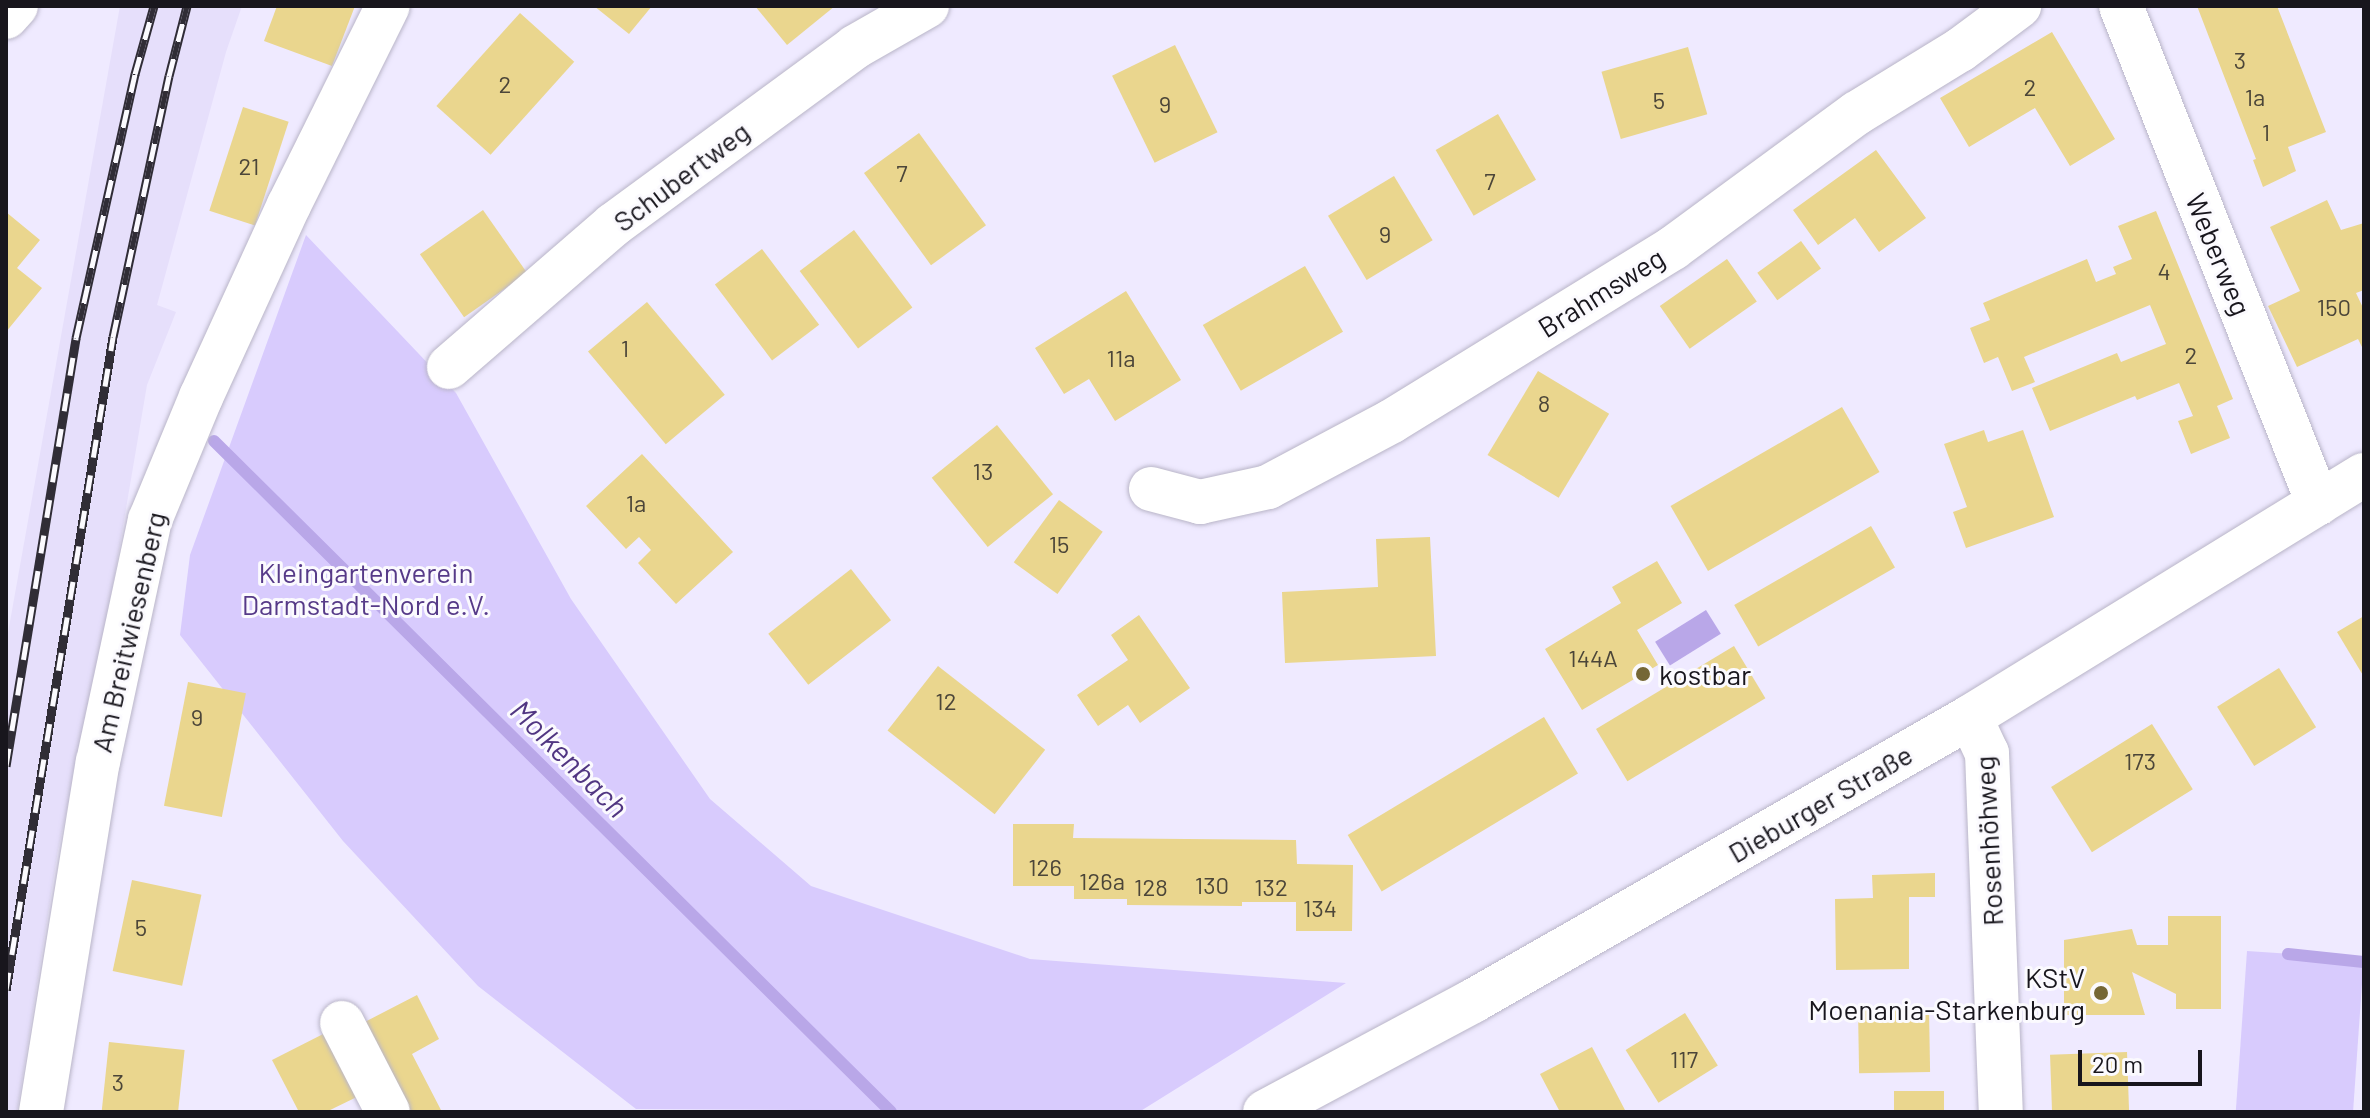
<!DOCTYPE html>
<meta charset="utf-8">
<style>
body{margin:0}
#map{position:relative;width:2370px;height:1118px;overflow:hidden;background:#efeaff;font-family:Barlow,sans-serif}
div>[style]{position:absolute}
[style*='--x']{left:calc(var(--x)*1px);top:calc(var(--y)*1px);width:calc(var(--w)*1px);rotate:calc(var(--a)*1deg)}
.built>*{inset:0;background:#e6dffb}
.green>*{inset:0;background:#d8cbfd;transform-origin:0 0}
.water>*{inset:0;background:#b9a7e8;transform-origin:0 0}
.stream>*{height:12px;margin:-6px;padding:0 6px;transform-origin:6px;border-radius:6px;background:#b9a7e8}
.building>*{inset:0;background:#ead68e;transform-origin:0 0}
.roads{filter:drop-shadow(0 0 2px #b9b5c8) drop-shadow(0 0 2px #b9b5c8)}
.minor>*{height:44px;margin:-22px;padding:0 22px;transform-origin:22px;border-radius:22px;background:#fff}
.major>*{height:44px;margin:-22px;padding:0 22px;transform-origin:22px;border-radius:22px;background:#fff}
.rail>*{height:9px;margin-top:-4.5px;transform-origin:0;background:repeating-linear-gradient(90deg,#fbfafe 0 18px,#302d36 0 36px);box-sizing:border-box;border-block:2px solid #302d36}
.dots>*{width:22px;height:22px;translate:-50% -50%;box-sizing:border-box;border:4px solid #fbfafe;border-radius:50%}
span{translate:-50% -50%;white-space:nowrap;text-align:center;line-height:1.15;-webkit-text-stroke:6px #fbfafe;paint-order:stroke}
.number-label{font-size:24px;color:#4c4639}
.number-label span{-webkit-text-stroke-width:0}
.street-label{font-size:28px;color:#18161d}
.park-label{font-size:28px;color:#563a88}
.poi-label{font-size:28px;color:#18161d}
.left{translate:0 -50%;text-align:left}
.right{translate:-100% -50%;text-align:right}
.water-label{font-size:30px;color:#513682;font-style:italic}
.frame{position:absolute;inset:0;border:8px solid #18161d;pointer-events:none}
.scale{position:absolute;left:2078px;top:1050px;width:124px;height:36px;box-sizing:border-box;border:4px solid #18161d;border-top:0;padding-left:10px;font-size:24px;line-height:28px;white-space:nowrap;color:#18161d;-webkit-text-stroke:6px #fbfafe;paint-order:stroke}
</style>
<div id="map">
<div class="built">
<div style="clip-path:polygon(120px 6px,242px 6px,226px 52px,157px 305px,176px 312px,147px 385px,104px 638px,58px 850px,17px 1112px,6px 1112px,6px 644px)"></div>
</div>
<div class="green">
<div style="clip-path:polygon(306px 235px,456px 393px,571px 599px,710px 799px,811px 886px,1030px 959px,1346px 983px,1139px 1112px,636px 1109px,478px 986px,343px 841px,180px 635px,190px 555px)"></div>
<div style="left:2247px;top:951px;width:117px;height:161px;rotate:4deg"></div>
</div>
<div class="water">
<div style="left:1706px;top:610px;width:28px;height:60px;rotate:58deg"></div>
</div>
<div class="stream">
<div style="--x:214;--y:441;--w:953;--a:44.74"></div>
<div style="--x:2288;--y:954;--w:76;--a:6"></div>
</div>
<div class="building">
<div style="clip-path:polygon(277px 6px,355px 6px,332px 66px,264px 41px)"></div>
<div style="clip-path:polygon(594px 6px,652px 6px,629px 34px)"></div>
<div style="clip-path:polygon(755px 6px,835px 6px,787px 45px)"></div>
<div style="clip-path:polygon(2197px 6px,2277px 6px,2326px 132px,2288px 147px,2296px 171px,2263px 187px,2253px 160px,2256px 159px)"></div>
<div style="left:520px;top:13px;width:73px;height:125px;rotate:42deg"></div>
<div style="clip-path:polygon(2052px 32px,2115px 139px,2070px 166px,2035px 108px,1969px 147px,1940px 98px)"></div>
<div style="left:1175px;top:45px;width:97px;height:70px;rotate:64deg"></div>
<div style="left:1688px;top:47px;width:70px;height:90px;rotate:74deg"></div>
<div style="left:243px;top:107px;width:48px;height:109px;rotate:18deg"></div>
<div style="left:1498px;top:114px;width:76px;height:72px;rotate:60deg"></div>
<div style="left:919px;top:133px;width:114px;height:68px;rotate:54deg"></div>
<div style="clip-path:polygon(1876px 150px,1926px 218px,1879px 252px,1855px 218px,1818px 245px,1793px 210px)"></div>
<div style="left:1394px;top:176px;width:75px;height:77px;rotate:59deg"></div>
<div style="clip-path:polygon(2327px 200px,2341px 230px,2364px 223px,2364px 290px,2356px 293px,2364px 310px,2364px 351px,2358px 339px,2297px 367px,2268px 306px,2300px 291px,2270px 227px)"></div>
<div style="left:483px;top:210px;width:77px;height:77px;rotate:55deg"></div>
<div style="clip-path:polygon(2156px 211px,2233px 399px,2217px 406px,2230px 438px,2191px 454px,2178px 421px,2193px 416px,2179px 383px,2137px 400px,2135px 396px,2050px 431px,2032px 388px,2117px 353px,2121px 362px,2166px 344px,2150px 305px,2024px 357px,2035px 382px,2012px 391px,1998px 357px,1984px 363px,1970px 328px,1990px 320px,1983px 303px,2087px 259px,2096px 282px,2116px 274px,2113px 267px,2132px 259px,2118px 226px)"></div>
<div style="clip-path:polygon(6px 212px,40px 240px,17px 268px,42px 288px,6px 332px)"></div>
<div style="left:854px;top:230px;width:97px;height:68px;rotate:53deg"></div>
<div style="left:1801px;top:241px;width:34px;height:54px;rotate:54deg"></div>
<div style="left:762px;top:249px;width:95px;height:59px;rotate:53deg"></div>
<div style="left:1727px;top:259px;width:52px;height:82px;rotate:55deg"></div>
<div style="left:1305px;top:266px;width:76px;height:118px;rotate:60deg"></div>
<div style="clip-path:polygon(1126px 291px,1181px 380px,1115px 421px,1089px 379px,1064px 394px,1035px 348px)"></div>
<div style="left:647px;top:302px;width:121px;height:77px;rotate:50deg"></div>
<div style="left:1538px;top:371px;width:83px;height:98px;rotate:31deg"></div>
<div style="left:1842px;top:407px;width:75px;height:198px;rotate:60deg"></div>
<div style="left:997px;top:425px;width:89px;height:84px;rotate:51deg"></div>
<div style="clip-path:polygon(1984px 430px,1988px 442px,2023px 430px,2054px 517px,1966px 548px,1953px 512px,1967px 507px,1944px 444px)"></div>
<div style="clip-path:polygon(642px 454px,733px 552px,676px 604px,638px 563px,651px 550px,639px 537px,626px 549px,586px 506px)"></div>
<div style="left:1059px;top:500px;width:54px;height:77px;rotate:36deg"></div>
<div style="left:1871px;top:526px;width:48px;height:158px;rotate:60deg"></div>
<div style="clip-path:polygon(1430px 537px,1436px 656px,1285px 663px,1282px 592px,1378px 587px,1376px 539px)"></div>
<div style="clip-path:polygon(1657px 561px,1682px 603px,1637px 630px,1658px 665px,1582px 710px,1545px 649px,1621px 603px,1612px 587px)"></div>
<div style="left:851px;top:569px;width:65px;height:105px;rotate:52deg"></div>
<div style="clip-path:polygon(1139px 615px,1190px 688px,1140px 723px,1128px 705px,1098px 726px,1077px 695px,1128px 660px,1111px 635px)"></div>
<div style="clip-path:polygon(2364px 616px,2364px 677px,2337px 632px)"></div>
<div style="left:1734px;top:646px;width:61px;height:161px;rotate:59deg"></div>
<div style="left:938px;top:666px;width:136px;height:82px;rotate:38deg"></div>
<div style="left:2279px;top:668px;width:70px;height:73px;rotate:58deg"></div>
<div style="left:188px;top:682px;width:59px;height:126px;rotate:11deg"></div>
<div style="left:1544px;top:717px;width:66px;height:229px;rotate:59deg"></div>
<div style="left:2152px;top:724px;width:77px;height:119px;rotate:58deg"></div>
<div style="clip-path:polygon(1013px 824px,1074px 824px,1073px 838px,1296px 840px,1297px 864px,1353px 865px,1352px 931px,1296px 931px,1296px 902px,1242px 902px,1242px 906px,1127px 905px,1127px 899px,1074px 899px,1074px 886px,1013px 886px)"></div>
<div style="clip-path:polygon(1935px 873px,1935px 897px,1909px 897px,1909px 969px,1836px 970px,1835px 899px,1873px 898px,1872px 875px)"></div>
<div style="left:132px;top:880px;width:71px;height:93px;rotate:12deg"></div>
<div style="clip-path:polygon(2168px 916px,2221px 916px,2221px 1009px,2176px 1009px,2176px 994px,2132px 972px,2145px 1015px,2064px 1015px,2064px 940px,2132px 929px,2137px 945px,2168px 945px)"></div>
<div style="clip-path:polygon(417px 995px,439px 1039px,412px 1054px,442px 1112px,401px 1112px,357px 1026px)"></div>
<div style="left:1929px;top:1009px;width:63px;height:71px;rotate:89deg"></div>
<div style="left:1685px;top:1013px;width:62px;height:70px;rotate:58deg"></div>
<div style="clip-path:polygon(333px 1029px,365px 1093px,326px 1112px,299px 1112px,272px 1060px)"></div>
<div style="left:109px;top:1042px;width:76px;height:70px;rotate:6deg"></div>
<div style="clip-path:polygon(1592px 1047px,1626px 1112px,1560px 1112px,1540px 1074px)"></div>
<div style="left:2127px;top:1052px;width:60px;height:77px;rotate:88deg"></div>
<div style="left:1944px;top:1091px;width:21px;height:50px;rotate:90deg"></div>
</div>
<div class="roads">
<div class="minor">
<div style="--x:2121;--y:6;--w:535;--a:68.38"></div>
<div style="--x:6;--y:17;--w:15;--a:-48"></div>
<div style="--x:449;--y:367;--w:217;--a:-40.9"></div>
<div style="--x:613;--y:225;--w:300;--a:-36.3"></div>
<div style="--x:855;--y:47;--w:83;--a:-29.7"></div>
<div style="--x:1151;--y:489;--w:51;--a:14.9"></div>
<div style="--x:1200;--y:502;--w:70;--a:-12.4"></div>
<div style="--x:1268;--y:487;--w:140;--a:-28"></div>
<div style="--x:1392;--y:421;--w:330;--a:-31.6"></div>
<div style="--x:1673;--y:248;--w:228;--a:-36.3"></div>
<div style="--x:1857;--y:113;--w:121;--a:-31.5"></div>
<div style="--x:1960;--y:50;--w:74;--a:-36.7"></div>
<div style="--x:1970;--y:717;--w:40;--a:65"></div>
<div style="--x:1987;--y:753;--w:359;--a:87.8"></div>
<div style="--x:342;--y:1023;--w:100;--a:62.7"></div>
<div style="--x:41;--y:1112;--w:355;--a:-80.8"></div>
<div style="--x:98;--y:762;--w:248;--a:-77.9"></div>
<div style="--x:150;--y:520;--w:133;--a:-67.5"></div>
<div style="--x:201;--y:397;--w:211;--a:-65.4"></div>
<div style="--x:289;--y:205;--w:222;--a:-63.6"></div>
</div>
<div class="major">
<div style="--x:1265;--y:1112;--w:236;--a:-28.1"></div>
<div style="--x:1473;--y:1001;--w:572;--a:-29.74"></div>
<div style="--x:1970;--y:717;--w:462;--a:-31.6"></div>
</div>
</div>
<div class="rail">
<div style="--x:6;--y:766;--w:434;--a:-80.7"></div>
<div style="--x:76;--y:338;--w:271;--a:-77.4"></div>
<div style="--x:135;--y:74;--w:71;--a:-74.4"></div>
<div style="--x:6;--y:990;--w:662;--a:-80.69"></div>
<div style="--x:113;--y:337;--w:267;--a:-77.9"></div>
<div style="--x:169;--y:76;--w:72;--a:-75.6"></div>
</div>
<div class="dots">
<div style="left:1643px;top:674px;background:#756735"></div>
<div style="left:2101px;top:993px;background:#756735"></div>
</div>
<div class="number-label">
<span style="left:2240px;top:60px">3</span>
<span style="left:505px;top:84px">2</span>
<span style="left:2030px;top:87px">2</span>
<span style="left:2255px;top:97px">1a</span>
<span style="left:1659px;top:100px">5</span>
<span style="left:1165px;top:104px">9</span>
<span style="left:2266px;top:132px">1</span>
<span style="left:249px;top:166px">21</span>
<span style="left:902px;top:173px">7</span>
<span style="left:1490px;top:181px">7</span>
<span style="left:1385px;top:234px">9</span>
<span style="left:2164px;top:271px">4</span>
<span style="left:2334px;top:307px">150</span>
<span style="left:625px;top:348px">1</span>
<span style="left:2191px;top:355px">2</span>
<span style="left:1121px;top:358px">11a</span>
<span style="left:1544px;top:403px">8</span>
<span style="left:983px;top:471px">13</span>
<span style="left:636px;top:503px">1a</span>
<span style="left:1059px;top:544px">15</span>
<span style="left:1593px;top:658px">144A</span>
<span style="left:946px;top:701px">12</span>
<span style="left:197px;top:717px">9</span>
<span style="left:2140px;top:761px">173</span>
<span style="left:1045px;top:867px">126</span>
<span style="left:1102px;top:881px">126a</span>
<span style="left:1212px;top:885px">130</span>
<span style="left:1151px;top:887px">128</span>
<span style="left:1271px;top:887px">132</span>
<span style="left:1320px;top:908px">134</span>
<span style="left:141px;top:927px">5</span>
<span style="left:1684px;top:1059px">117</span>
<span style="left:118px;top:1082px">3</span>
</div>
<div class="street-label">
<span style="left:681px;top:176px;rotate:-37deg">Schubertweg</span>
<span style="left:2219px;top:254px;rotate:68deg">Weberweg</span>
<span style="left:1601px;top:292px;rotate:-32deg">Brahmsweg</span>
<span style="left:128px;top:632px;rotate:-77deg">Am Breitwiesenberg</span>
<span style="left:1820px;top:803px;rotate:-30deg">Dieburger Straße</span>
<span style="left:1988px;top:841px;rotate:-93deg">Rosenhöhweg</span>
</div>
<div class="park-label">
<span style="left:366px;top:588px">Kleingartenverein<br>Darmstadt-Nord e.V.</span>
</div>
<div class="poi-label">
<span class="left" style="left:1659px;top:674px">kostbar</span>
<span class="right" style="left:2085px;top:993px">KStV<br>Moenania-Starkenburg</span>
</div>
<div class="water-label">
<span style="left:570px;top:758px;rotate:45deg">Molkenbach</span>
</div>
<div class="frame"></div>
<div class="scale">20 m</div>
</div>
